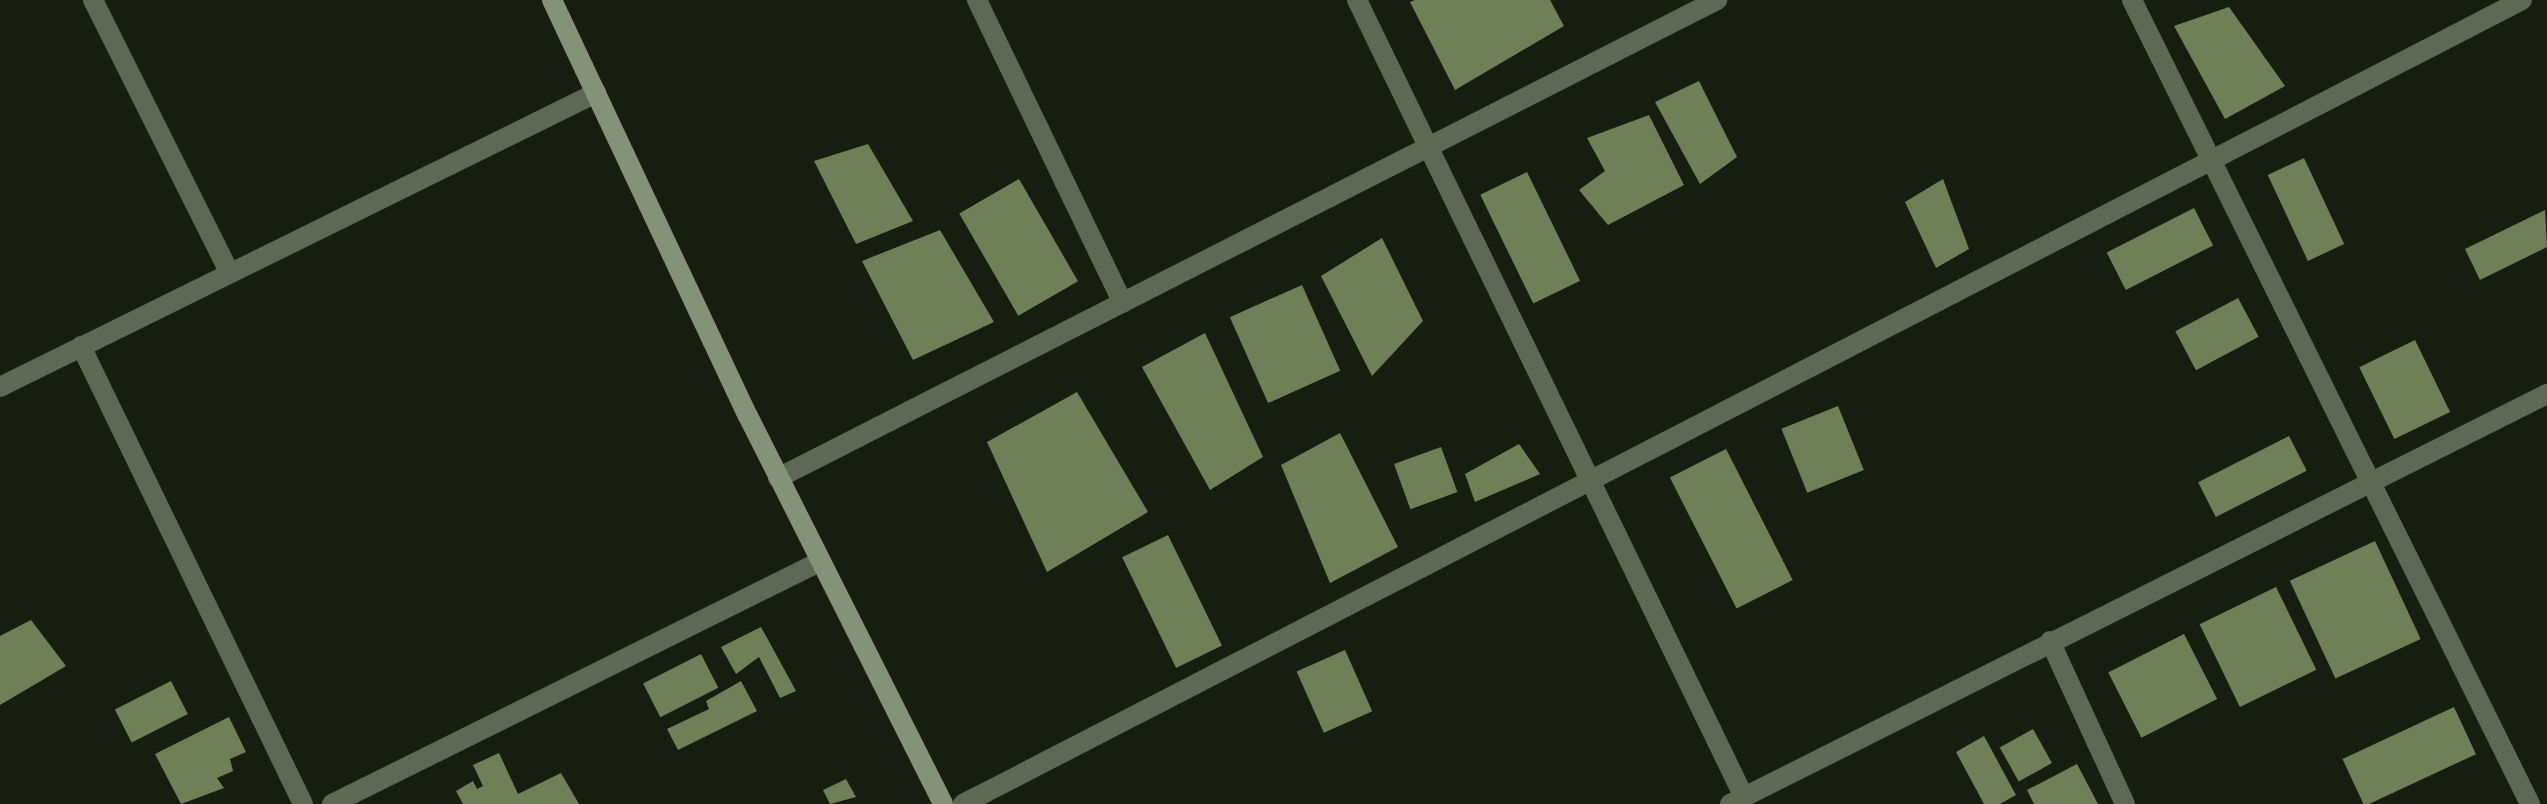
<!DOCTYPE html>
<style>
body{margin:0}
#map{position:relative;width:2547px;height:804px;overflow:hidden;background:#181e0f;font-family:Jost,sans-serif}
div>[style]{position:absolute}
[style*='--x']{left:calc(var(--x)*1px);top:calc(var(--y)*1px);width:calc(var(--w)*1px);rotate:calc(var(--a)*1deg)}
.building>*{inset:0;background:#6f8058;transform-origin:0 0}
.street>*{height:20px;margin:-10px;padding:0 10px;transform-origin:10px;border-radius:10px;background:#5f6756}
.secondary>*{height:20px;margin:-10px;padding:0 10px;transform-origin:10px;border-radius:10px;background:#869277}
span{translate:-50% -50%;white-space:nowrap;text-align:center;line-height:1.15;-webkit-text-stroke:8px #181e0f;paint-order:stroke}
</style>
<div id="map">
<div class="building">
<div style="clip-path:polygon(1415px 0,1550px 0,1564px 26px,1455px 90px,1410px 2px)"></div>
<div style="clip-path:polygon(2229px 7px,2285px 86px,2225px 119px,2174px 26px)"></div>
<div style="clip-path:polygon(1699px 81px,1737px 157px,1700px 184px,1655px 102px)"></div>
<div style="clip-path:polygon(1649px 115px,1684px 185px,1608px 225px,1579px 190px,1605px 171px,1587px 138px)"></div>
<div style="clip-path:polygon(868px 144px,913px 221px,856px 244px,814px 161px)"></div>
<div style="left:2304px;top:158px;width:95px;height:40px;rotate:65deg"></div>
<div style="left:1527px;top:172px;width:121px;height:52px;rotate:64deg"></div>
<div style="left:1019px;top:179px;width:118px;height:69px;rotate:60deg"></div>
<div style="clip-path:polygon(1943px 179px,1969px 249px,1936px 268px,1905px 202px)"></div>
<div style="left:2194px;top:208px;width:42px;height:98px;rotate:63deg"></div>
<div style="clip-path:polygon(2545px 210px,2547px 247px,2480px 280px,2465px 249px)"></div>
<div style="clip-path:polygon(940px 230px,994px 322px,913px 360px,862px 261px)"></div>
<div style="clip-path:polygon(1382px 238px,1423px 321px,1372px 376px,1321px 276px)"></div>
<div style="left:1302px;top:285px;width:94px;height:79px;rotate:66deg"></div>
<div style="left:2238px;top:298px;width:44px;height:71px;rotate:62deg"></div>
<div style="clip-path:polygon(1205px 333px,1263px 457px,1210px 490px,1142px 367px)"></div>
<div style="left:2415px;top:340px;width:80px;height:62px;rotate:64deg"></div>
<div style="clip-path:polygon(1077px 392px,1148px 512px,1047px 572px,987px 442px)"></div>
<div style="left:1838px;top:406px;width:69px;height:61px;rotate:68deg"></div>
<div style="clip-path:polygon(1340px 433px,1398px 547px,1330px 583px,1281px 465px)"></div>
<div style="left:2289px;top:436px;width:39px;height:102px;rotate:63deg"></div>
<div style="clip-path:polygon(1519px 444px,1540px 474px,1475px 502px,1465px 474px)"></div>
<div style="left:1441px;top:447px;width:48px;height:50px;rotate:70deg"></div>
<div style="left:1726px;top:449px;width:147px;height:63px;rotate:63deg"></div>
<div style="left:1168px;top:535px;width:123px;height:51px;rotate:64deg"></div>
<div style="left:2375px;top:541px;width:108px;height:94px;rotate:65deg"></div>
<div style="left:2276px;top:587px;width:92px;height:85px;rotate:64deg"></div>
<div style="clip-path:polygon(31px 620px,66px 666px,0 705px,0 636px)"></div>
<div style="clip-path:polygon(761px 627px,796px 691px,780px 698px,759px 657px,736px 674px,721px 647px)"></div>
<div style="left:2184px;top:634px;width:73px;height:85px;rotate:63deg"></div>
<div style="left:1345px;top:650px;width:67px;height:53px;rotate:66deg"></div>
<div style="left:701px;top:654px;width:38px;height:65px;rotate:63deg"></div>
<div style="left:171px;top:681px;width:37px;height:63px;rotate:63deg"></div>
<div style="clip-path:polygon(741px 681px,757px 711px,678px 750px,667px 729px,709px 709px,706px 701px)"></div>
<div style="left:2454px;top:707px;width:52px;height:123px;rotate:65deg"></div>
<div style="clip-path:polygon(229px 717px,246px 752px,230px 759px,233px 771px,217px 778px,224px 788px,181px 804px,155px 754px)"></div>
<div style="left:2033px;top:729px;width:39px;height:38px;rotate:61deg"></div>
<div style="clip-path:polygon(1984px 736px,2016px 795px,2000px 804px,1984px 804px,1956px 752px)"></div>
<div style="clip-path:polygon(499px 753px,518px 794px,561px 773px,579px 804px,463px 804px,456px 791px,473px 781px,477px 789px,483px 786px,473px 765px)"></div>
<div style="clip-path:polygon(2077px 764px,2098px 804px,2034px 804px,2027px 790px)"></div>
<div style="clip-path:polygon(846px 779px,856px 797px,830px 804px,823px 790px)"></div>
</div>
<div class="street">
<div style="--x:93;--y:0;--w:305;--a:63.4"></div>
<div style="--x:977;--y:0;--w:336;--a:64.3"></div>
<div style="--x:1357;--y:0;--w:886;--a:64.1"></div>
<div style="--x:2132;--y:0;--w:897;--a:63.66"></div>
<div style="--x:81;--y:346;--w:509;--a:64.14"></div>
<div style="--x:0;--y:387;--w:665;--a:-26.26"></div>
<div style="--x:778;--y:478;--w:1054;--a:-26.98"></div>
<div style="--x:2050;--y:641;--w:179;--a:65.3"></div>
<div style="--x:332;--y:804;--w:544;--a:-26.42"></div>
<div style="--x:963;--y:804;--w:1754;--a:-27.28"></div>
<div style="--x:1730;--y:804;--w:914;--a:-26.65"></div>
</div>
<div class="secondary">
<div style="--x:552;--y:0;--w:460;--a:64.8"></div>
<div style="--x:748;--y:416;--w:434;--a:63.3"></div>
</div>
</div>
